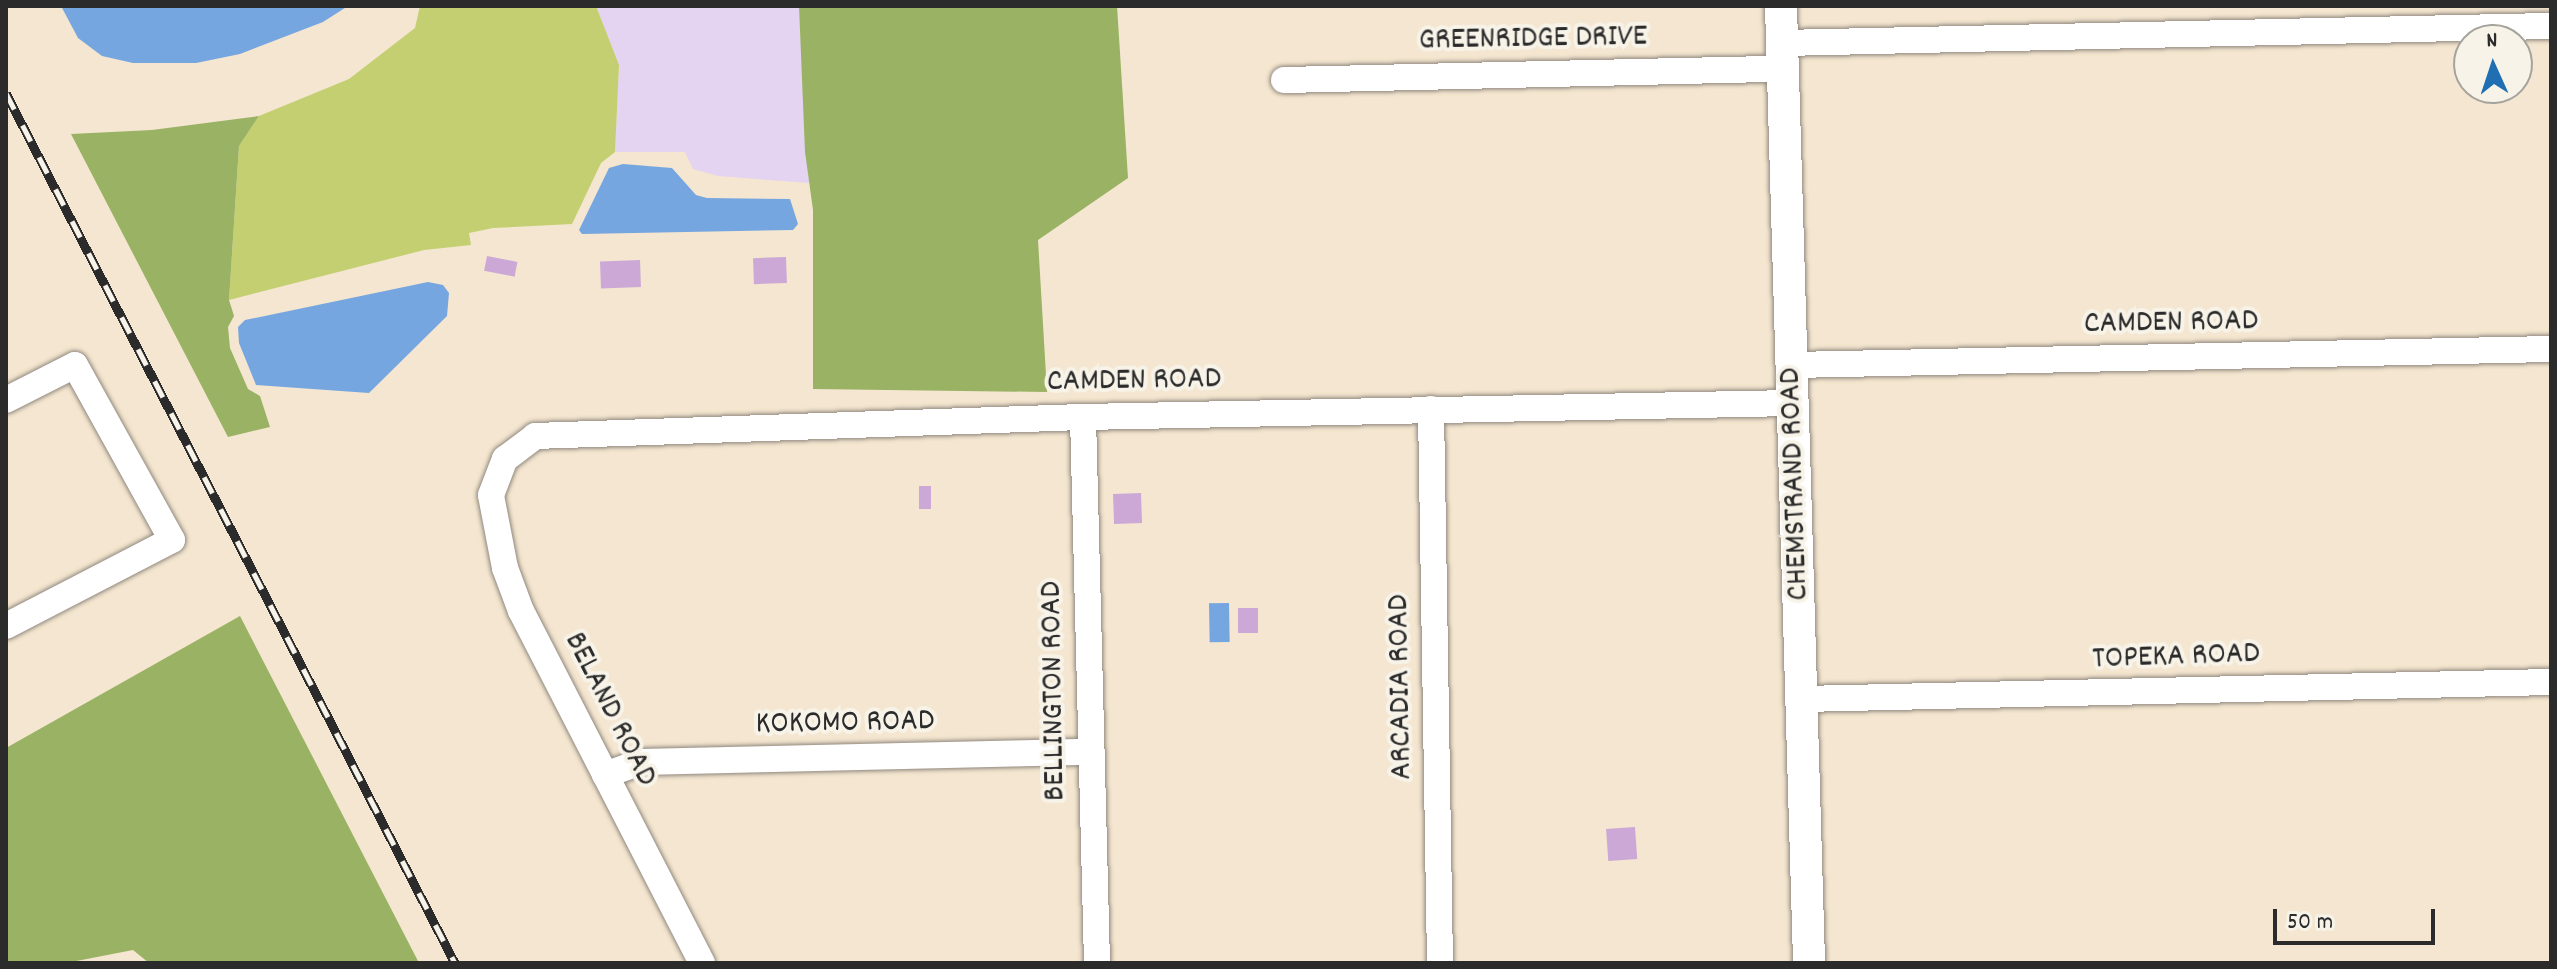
<!DOCTYPE html>
<style>
body{margin:0}
#map{position:relative;width:2557px;height:969px;overflow:hidden;background:#f4e6d0;font-family:Dekko,sans-serif}
div>[style]{position:absolute}
[style*='--x']{left:calc(var(--x)*1px);top:calc(var(--y)*1px);width:calc(var(--w)*1px);rotate:calc(var(--a)*1deg)}
.built>*{inset:0;background:#e4d3f1}
.green>*{inset:0;background:#c3cf71}
.forest>*{inset:0;background:#9ab263}
.water>*{inset:0;background:#76a6e0;transform-origin:0 0}
.building>*{inset:0;background:#cca8d7;transform-origin:0 0}
.roads{filter:drop-shadow(0 0 2px #90887e) drop-shadow(0 0 2px #90887e)}
.minor>*{height:26px;margin:-13px;padding:0 13px;transform-origin:13px;border-radius:13px;background:#fff}
.tertiary>*{height:32px;margin:-16px;padding:0 16px;transform-origin:16px;border-radius:16px;background:#fff}
.rail>*{height:9px;margin-top:-4.5px;transform-origin:0;background:repeating-linear-gradient(90deg,#f7f3e8 0 18px,#2b2b2b 0 36px);box-sizing:border-box;border-block:2px solid #2b2b2b}
span{translate:-50% -50%;white-space:nowrap;text-align:center;line-height:1.15;-webkit-text-stroke:8px #f7f3e8;paint-order:stroke}
.street-label{font-size:32px;color:#2b2b2b}
.frame{position:absolute;inset:0;border:8px solid #2b2b2b;pointer-events:none}
.north{position:absolute;left:2453px;top:24px;width:80px;height:80px;box-sizing:border-box;background:#f7f3e8;border:2px solid #a5a39c;border-radius:50%;rotate:357deg;font-size:22px;font-weight:700;line-height:32px;text-align:center;color:#2b2b2b}
.north::after{content:'';display:block;margin:auto;width:28px;height:36px;background:#1f6fb2;clip-path:polygon(50% 0,100% 100%,50% 72%,0 100%)}
.scale{position:absolute;left:2273px;top:909px;width:162px;height:36px;box-sizing:border-box;border:4px solid #2b2b2b;border-top:0;padding-left:10px;font-size:24px;line-height:28px;white-space:nowrap;color:#2b2b2b;-webkit-text-stroke:6px #f7f3e8;paint-order:stroke}
</style>
<div id="map">
<div class="built">
<div style="clip-path:polygon(596px 6px,799px 6px,809px 183px,718px 176px,693px 169px,685px 152px,615px 152px,619px 65px)"></div>
</div>
<div class="green">
<div style="clip-path:polygon(420px 6px,596px 6px,619px 65px,615px 152px,601px 163px,572px 224px,493px 228px,469px 233px,471px 245px,424px 250px,229px 300px,239px 146px,259px 116px,349px 79px,415px 28px)"></div>
</div>
<div class="forest">
<div style="clip-path:polygon(799px 6px,1117px 6px,1128px 178px,1038px 240px,1047px 392px,813px 389px,813px 210px,805px 152px)"></div>
<div style="clip-path:polygon(259px 116px,239px 146px,229px 300px,234px 316px,228px 327px,230px 348px,248px 389px,260px 396px,270px 427px,228px 437px,71px 134px,152px 130px)"></div>
<div style="clip-path:polygon(240px 616px,419px 963px,149px 963px,133px 950px,66px 963px,6px 963px,6px 748px)"></div>
</div>
<div class="water">
<div style="clip-path:polygon(61px 6px,348px 6px,323px 22px,240px 54px,196px 63px,133px 63px,102px 56px,78px 38px)"></div>
<div style="clip-path:polygon(623px 164px,672px 168px,696px 195px,707px 198px,790px 199px,798px 224px,793px 230px,582px 234px,579px 230px,609px 168px)"></div>
<div style="clip-path:polygon(428px 282px,443px 285px,449px 293px,447px 316px,369px 393px,256px 385px,239px 343px,238px 327px,245px 320px)"></div>
<div style="left:1229px;top:603px;width:39px;height:20px;rotate:89deg"></div>
</div>
<div class="building">
<div style="left:487px;top:256px;width:31px;height:15px;rotate:11deg"></div>
<div style="left:786px;top:257px;width:26px;height:33px;rotate:88deg"></div>
<div style="left:640px;top:260px;width:27px;height:40px;rotate:88deg"></div>
<div style="left:919px;top:486px;width:12px;height:23px"></div>
<div style="left:1141px;top:493px;width:30px;height:28px;rotate:88deg"></div>
<div style="left:1258px;top:608px;width:25px;height:20px;rotate:90deg"></div>
<div style="left:1635px;top:827px;width:32px;height:29px;rotate:86deg"></div>
</div>
<div class="roads">
<div class="minor">
<div style="--x:1782;--y:43;--w:769;--a:-1.27"></div>
<div style="--x:1284;--y:80;--w:499;--a:-1.3"></div>
<div style="--x:1793;--y:365;--w:758;--a:-1.21"></div>
<div style="--x:6;--y:400;--w:77;--a:-26.9"></div>
<div style="--x:75;--y:365;--w:200;--a:61"></div>
<div style="--x:172;--y:540;--w:187;--a:152.6"></div>
<div style="--x:1431;--y:409;--w:554;--a:89.07"></div>
<div style="--x:1083;--y:417;--w:546;--a:88.53"></div>
<div style="--x:1802;--y:699;--w:749;--a:-1.3"></div>
<div style="--x:605;--y:775;--w:38;--a:-20"></div>
<div style="--x:641;--y:762;--w:448;--a:-1.3"></div>
<div style="--x:702;--y:963;--w:396;--a:-117.2"></div>
<div style="--x:521;--y:611;--w:46;--a:-110.4"></div>
<div style="--x:505;--y:568;--w:74;--a:-100.9"></div>
<div style="--x:491;--y:495;--w:39;--a:-69"></div>
<div style="--x:505;--y:459;--w:38;--a:-37"></div>
<div style="--x:535;--y:436;--w:548;--a:-1.99"></div>
<div style="--x:1083;--y:417;--w:711;--a:-1.13"></div>
</div>
<div class="tertiary">
<div style="--x:1781;--y:6;--w:957;--a:88.32"></div>
</div>
</div>
<div class="rail">
<div style="--x:6;--y:93;--w:979;--a:62.7"></div>
</div>
<div class="street-label">
<span style="left:1533px;top:40px;rotate:-1deg">GREENRIDGE DRIVE</span>
<span style="left:2171px;top:324px;rotate:-1deg">CAMDEN ROAD</span>
<span style="left:1134px;top:382px;rotate:-1deg">CAMDEN ROAD</span>
<span style="left:1796px;top:484px;rotate:-92deg">CHEMSTRAND ROAD</span>
<span style="left:2176px;top:658px;rotate:-2deg">TOPEKA ROAD</span>
<span style="left:1402px;top:687px;rotate:-91deg">ARCADIA ROAD</span>
<span style="left:1055px;top:691px;rotate:-91deg">BELLINGTON ROAD</span>
<span style="left:609px;top:710px;rotate:63deg">BELAND ROAD</span>
<span style="left:845px;top:724px;rotate:-1deg">KOKOMO ROAD</span>
</div>
<div class="frame"></div>
<div class="north">N</div>
<div class="scale">50 m</div>
</div>
